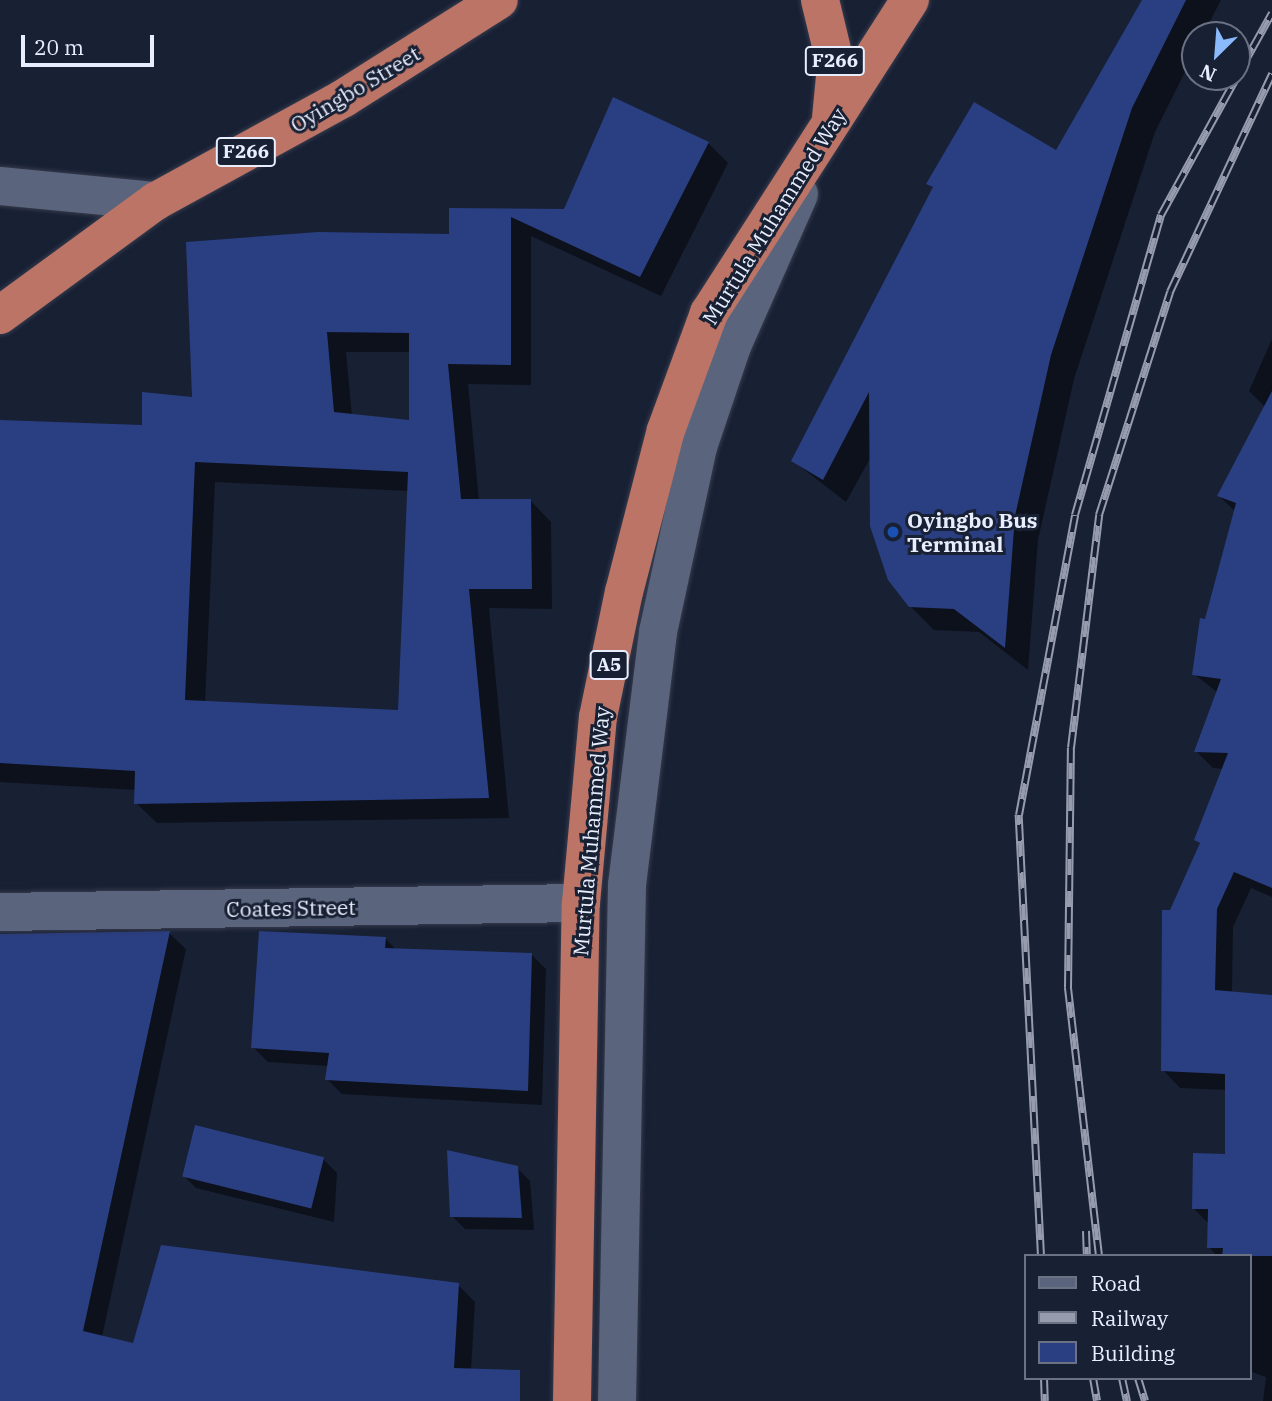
<!DOCTYPE html>
<style>
body{margin:0}
#map{position:relative;width:1272px;height:1401px;overflow:hidden;background:#182034;font-family:"IBM Plex Serif",serif}
div>[style]{position:absolute}
[style*='--x']{left:calc(var(--x)*1px);top:calc(var(--y)*1px);width:calc(var(--w)*1px);rotate:calc(var(--a)*1deg)}
.shadow>*{inset:0;background:#0007}
.building>*{inset:0;background:#2a3e82;transform-origin:0 0}
.roads{filter:drop-shadow(0 0 2px #363b4d) drop-shadow(0 0 2px #363b4d)}
.minor>*{height:38px;margin:-19px;padding:0 19px;transform-origin:19px;border-radius:19px;background:#5a647c}
.tertiary>*{height:38px;margin:-19px;padding:0 19px;transform-origin:19px;border-radius:19px;background:#5a647c}
.trunk>*{height:38px;margin:-19px;padding:0 19px;transform-origin:19px;border-radius:19px;background:#bb7465}
.rail>*{height:8px;margin-top:-4px;transform-origin:0;background:repeating-linear-gradient(90deg,#182034 0 16px,#969cad 0 32px);box-sizing:border-box;border-block:2px solid #969cad}
.dots>*{width:19px;height:19px;translate:-50% -50%;box-sizing:border-box;border:4px solid #182034;border-radius:50%}
span{translate:-50% -50%;white-space:nowrap;text-align:center;line-height:1.15;-webkit-text-stroke:6px #182034;paint-order:stroke}
.shield-label span{padding:2px 5px;background:#182034;border:2px solid;border-radius:5px;-webkit-text-stroke-width:0}
.shield-label{font-size:19px;color:#e8eefd;font-weight:700}
.street-label{font-size:21px;color:#e8eefd}
.poi-label{font-size:21px;color:#e8eefd;font-weight:700}
.left{translate:0 -50%;text-align:left}
.legend{position:absolute;left:1024px;top:1254px;width:228px;height:126px;box-sizing:border-box;background:#182034;border:2px solid #6b7284;margin:0;padding:9px 12px;list-style:none;font-size:21px;color:#e8eefd}
.legend li{display:flex;align-items:center;gap:14px;height:35px}
.legend b{width:35px;border:2px solid #6b7284}
.north{position:absolute;left:1181px;top:21px;width:70px;height:70px;box-sizing:border-box;background:#182034;border:2px solid #6b7284;border-radius:50%;rotate:205deg;font-size:19px;font-weight:700;line-height:28px;text-align:center;color:#e8eefd}
.north::after{content:'';display:block;margin:auto;width:24px;height:32px;background:#8bbafc;clip-path:polygon(50% 0,100% 100%,50% 72%,0 100%)}
.scale{position:absolute;left:21px;top:35px;width:133px;height:32px;box-sizing:border-box;border:4px solid #e8eefd;border-top:0;padding-left:9px;font-size:21px;line-height:24px;white-space:nowrap;color:#e8eefd;-webkit-text-stroke:5px #182034;paint-order:stroke}
</style>
<div id="map">
<div class="shadow">
<div style="clip-path:polygon(1146px 0,1221px 0,1203px 35px,1195px 35px,1195px 52px,1155px 132px,1074px 379px,1038px 540px,1028px 670px,979px 632px,934px 630px,910px 606px,872px 455px,846px 502px,793px 461px,934px 189px,929px 183px,1057px 153px)"></div>
<div style="clip-path:polygon(evenodd,708px 143px,728px 163px,661px 296px,531px 236px,531px 385px,468px 384px,479px 501px,531px 501px,551px 522px,552px 609px,489px 608px,509px 818px,157px 823px,136px 803px,136px 790px,0 782px,0 421px,143px 427px,451px 236px,451px 210px,566px 211px,708px 143px,346px 352px,411px 352px,411px 422px,352px 416px,346px 352px,708px 143px,215px 482px,409px 491px,400px 712px,205px 703px,215px 482px)"></div>
<div style="clip-path:polygon(1272px 339px,1272px 897px,1251px 888px,1233px 927px,1232px 993px,1272px 997px,1272px 1401px,1263px 1401px,1266px 1377px,1249px 1371px,1249px 1256px,1217px 1256px,1209px 1247px,1209px 1224px,1193px 1208px,1227px 1156px,1227px 1090px,1180px 1088px,1163px 1070px,1171px 912px,1201px 845px,1196px 839px,1224px 769px,1213px 768px,1196px 751px,1218px 693px,1194px 674px,1236px 512px,1219px 496px,1265px 407px,1249px 391px)"></div>
<div style="clip-path:polygon(169px 933px,186px 949px,102px 1337px,134px 1346px,458px 1285px,475px 1302px,471px 1370px,501px 1401px,0 1401px,0 936px)"></div>
<div style="clip-path:polygon(386px 939px,397px 951px,531px 954px,546px 969px,542px 1105px,342px 1094px,327px 1079px,329px 1066px,268px 1062px,253px 1047px)"></div>
<div style="clip-path:polygon(323px 1159px,337px 1173px,334px 1222px,196px 1188px,183px 1175px)"></div>
<div style="clip-path:polygon(517px 1168px,530px 1181px,534px 1230px,465px 1229px,452px 1216px)"></div>
</div>
<div class="building">
<div style="clip-path:polygon(1142px 0,1186px 0,1132px 108px,1051px 355px,1015px 516px,1005px 648px,954px 609px,909px 607px,888px 580px,870px 526px,869px 392px,823px 480px,791px 461px,933px 187px,926px 184px,974px 102px,1056px 150px)"></div>
<div style="clip-path:polygon(evenodd,613px 97px,709px 142px,640px 277px,511px 217px,511px 365px,448px 364px,461px 499px,531px 499px,532px 589px,469px 589px,489px 798px,134px 804px,135px 771px,0 763px,0 420px,142px 425px,142px 392px,192px 397px,186px 242px,318px 232px,449px 234px,449px 208px,564px 209px,613px 97px,327px 332px,409px 333px,409px 420px,334px 412px,327px 332px,613px 97px,195px 462px,408px 472px,398px 710px,185px 700px,195px 462px)"></div>
<div style="clip-path:polygon(1272px 391px,1272px 888px,1234px 872px,1217px 909px,1215px 990px,1272px 995px,1272px 1256px,1222px 1256px,1223px 1248px,1207px 1248px,1208px 1209px,1192px 1209px,1193px 1153px,1225px 1154px,1225px 1074px,1161px 1071px,1162px 910px,1170px 910px,1200px 843px,1194px 840px,1228px 753px,1194px 752px,1221px 679px,1192px 675px,1200px 618px,1205px 619px,1236px 503px,1217px 496px)"></div>
<div style="clip-path:polygon(170px 931px,83px 1331px,133px 1343px,161px 1245px,459px 1283px,454px 1368px,520px 1370px,520px 1401px,0 1401px,0 934px)"></div>
<div style="clip-path:polygon(259px 931px,386px 937px,385px 948px,532px 953px,528px 1091px,325px 1080px,329px 1053px,251px 1048px)"></div>
<div style="left:195px;top:1125px;width:133px;height:53px;rotate:14deg"></div>
<div style="clip-path:polygon(447px 1150px,518px 1166px,522px 1218px,450px 1217px)"></div>
</div>
<div class="roads">
<div class="minor">
<div style="--x:0;--y:186;--w:157;--a:5.5"></div>
<div style="--x:0;--y:912;--w:581;--a:-0.89"></div>
</div>
<div class="tertiary">
<div style="--x:617;--y:1401;--w:516;--a:-88.89"></div>
<div style="--x:627;--y:885;--w:255;--a:-83"></div>
<div style="--x:658;--y:632;--w:189;--a:-77.8"></div>
<div style="--x:698;--y:447;--w:107;--a:-71.4"></div>
<div style="--x:732;--y:346;--w:166;--a:-66.2"></div>
</div>
<div class="trunk">
<div style="--x:820;--y:0;--w:68;--a:76.4"></div>
<div style="--x:836;--y:66;--w:52;--a:95.5"></div>
<div style="--x:0;--y:315;--w:193;--a:-36.2"></div>
<div style="--x:156;--y:201;--w:214;--a:-28.7"></div>
<div style="--x:344;--y:98;--w:183;--a:-32.3"></div>
<div style="--x:572;--y:1401;--w:498;--a:-89"></div>
<div style="--x:581;--y:903;--w:187;--a:-84.8"></div>
<div style="--x:598;--y:717;--w:128;--a:-78.3"></div>
<div style="--x:624;--y:592;--w:167;--a:-75.5"></div>
<div style="--x:666;--y:430;--w:125;--a:-69.8"></div>
<div style="--x:709;--y:313;--w:372;--a:-57.3"></div>
</div>
</div>
<div class="rail">
<div style="--x:1237;--y:76;--w:72;--a:-60.9"></div>
<div style="--x:1086;--y:1231;--w:25;--a:88"></div>
<div style="--x:1041;--y:1256;--w:442;--a:-92.9"></div>
<div style="--x:1019;--y:815;--w:305;--a:-79.4"></div>
<div style="--x:1075;--y:515;--w:312;--a:-74"></div>
<div style="--x:1161;--y:215;--w:158;--a:-61.2"></div>
<div style="--x:1099;--y:1256;--w:271;--a:-96.6"></div>
<div style="--x:1068;--y:987;--w:239;--a:-89.3"></div>
<div style="--x:1071;--y:748;--w:235;--a:-83.1"></div>
<div style="--x:1099;--y:515;--w:234;--a:-72.3"></div>
<div style="--x:1170;--y:292;--w:241;--a:-64.9"></div>
<div style="--x:1044;--y:1378;--w:23;--a:88"></div>
<div style="--x:1093;--y:1378;--w:23;--a:80"></div>
<div style="--x:1122;--y:1378;--w:24;--a:78"></div>
<div style="--x:1138;--y:1378;--w:24;--a:73"></div>
</div>
<div class="dots">
<div style="left:893px;top:532px;background:#1a4fb4"></div>
</div>
<div class="shield-label">
<span style="left:835px;top:61px">F266</span>
<span style="left:246px;top:152px">F266</span>
<span style="left:609px;top:665px">A5</span>
</div>
<div class="street-label">
<span style="left:355px;top:89px;rotate:-31deg">Oyingbo Street</span>
<span style="left:774px;top:216px;rotate:-58deg">Murtula Muhammed Way</span>
<span style="left:591px;top:831px;rotate:-85deg">Murtula Muhammed Way</span>
<span style="left:291px;top:908px;rotate:-1deg">Coates Street</span>
</div>
<div class="poi-label">
<span class="left" style="left:907px;top:532px">Oyingbo Bus<br>Terminal</span>
</div>
<ul class="legend">
<li><b style="height:9px;background:#5a647c"></b>Road</li>
<li><b style="height:9px;background:#969cad"></b>Railway</li>
<li><b style="height:19px;background:#2a3e82"></b>Building</li>
</ul>
<div class="north">N</div>
<div class="scale">20 m</div>
</div>
